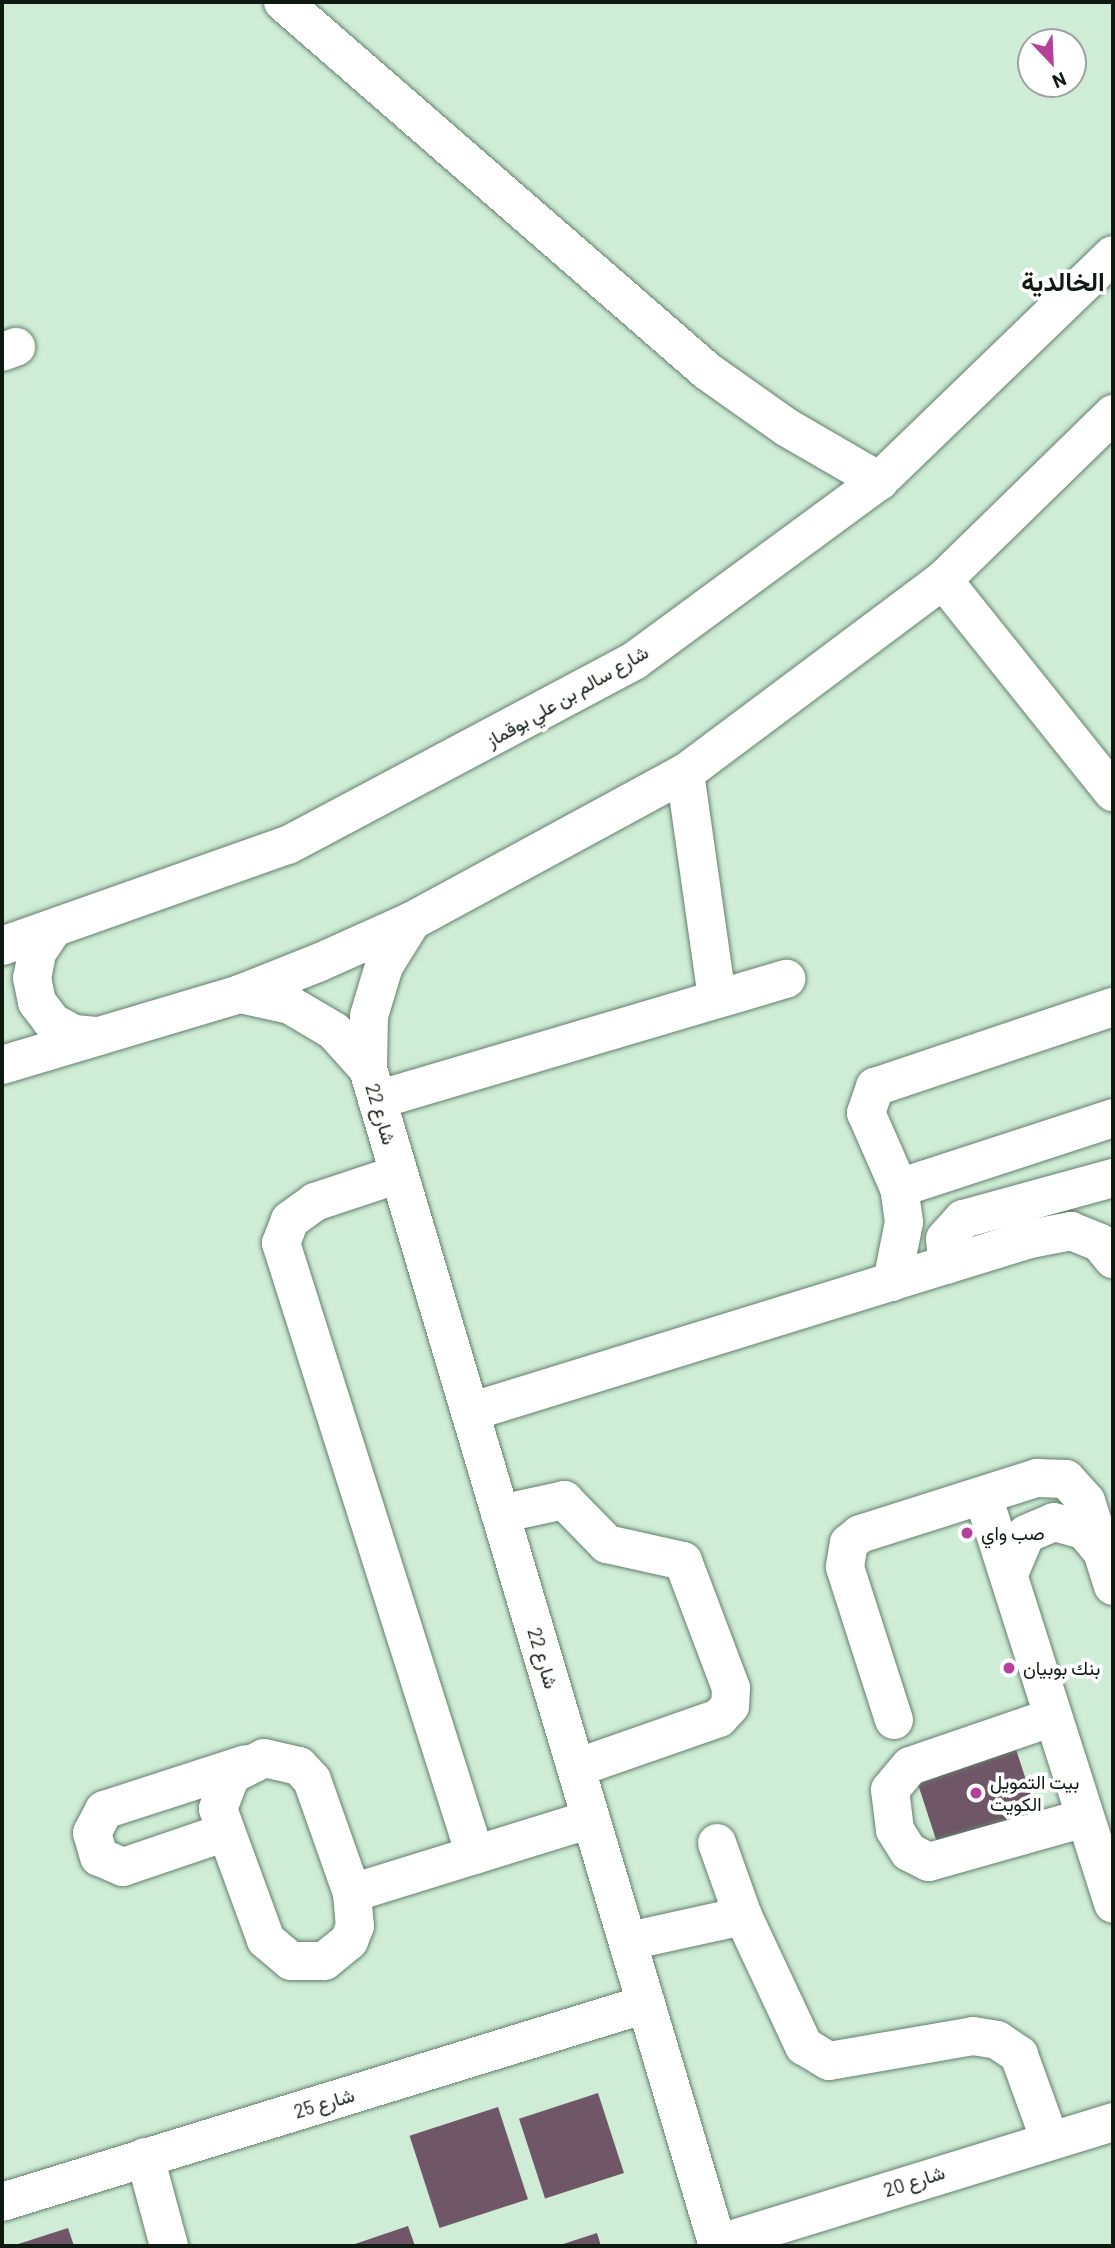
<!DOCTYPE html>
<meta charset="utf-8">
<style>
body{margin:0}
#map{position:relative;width:1115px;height:2248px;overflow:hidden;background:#ceecd6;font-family:Barlow,Vazirmatn,sans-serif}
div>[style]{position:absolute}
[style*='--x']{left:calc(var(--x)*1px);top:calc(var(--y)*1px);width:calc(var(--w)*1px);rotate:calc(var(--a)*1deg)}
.building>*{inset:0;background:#705768;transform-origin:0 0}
.roads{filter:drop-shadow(0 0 2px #647f6c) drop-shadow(0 0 2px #647f6c)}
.minor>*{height:38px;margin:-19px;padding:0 19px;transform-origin:19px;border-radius:19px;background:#fff}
.major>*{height:38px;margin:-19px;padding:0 19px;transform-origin:19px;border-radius:19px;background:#fff}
.dots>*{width:19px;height:19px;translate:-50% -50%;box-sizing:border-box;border:4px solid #fff;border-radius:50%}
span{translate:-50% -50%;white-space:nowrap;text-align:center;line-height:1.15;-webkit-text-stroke:7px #fff;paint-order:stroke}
.street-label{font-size:19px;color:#0e1911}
.poi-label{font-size:19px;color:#0e1911}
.left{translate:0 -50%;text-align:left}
.district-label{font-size:26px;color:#0e1911;font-weight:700}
.frame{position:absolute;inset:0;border:4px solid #0e1911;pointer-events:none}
.north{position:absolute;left:1017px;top:28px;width:70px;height:70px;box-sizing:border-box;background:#fff;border:2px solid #9fa3a0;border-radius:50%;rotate:157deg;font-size:19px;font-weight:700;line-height:28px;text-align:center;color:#0e1911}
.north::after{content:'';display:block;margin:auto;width:24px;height:32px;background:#b5419a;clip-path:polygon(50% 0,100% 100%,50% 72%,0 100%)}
</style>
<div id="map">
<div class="building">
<div style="left:1013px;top:1740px;width:79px;height:104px;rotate:72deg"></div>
<div style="left:598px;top:2093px;width:84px;height:83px;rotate:72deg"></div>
<div style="left:498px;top:2107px;width:97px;height:93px;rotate:72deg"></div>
<div style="clip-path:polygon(408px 2226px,415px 2246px,349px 2246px)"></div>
<div style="clip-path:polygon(68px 2228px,74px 2246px,12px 2246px)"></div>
<div style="clip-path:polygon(597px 2233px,601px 2246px,557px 2246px)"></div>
</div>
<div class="roads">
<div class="minor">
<div style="--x:283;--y:2;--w:562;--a:41.03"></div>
<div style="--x:707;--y:371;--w:97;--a:35.3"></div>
<div style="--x:786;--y:427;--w:108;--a:30.1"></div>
<div style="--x:2;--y:352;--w:15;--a:-20"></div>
<div style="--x:943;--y:580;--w:272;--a:51.3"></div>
<div style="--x:685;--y:773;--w:228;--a:81.9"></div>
<div style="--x:412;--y:921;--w:53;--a:121.9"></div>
<div style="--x:384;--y:966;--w:52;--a:106.7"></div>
<div style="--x:369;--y:1016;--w:53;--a:91.1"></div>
<div style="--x:368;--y:1069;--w:1228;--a:73.44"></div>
<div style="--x:240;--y:994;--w:51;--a:12.4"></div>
<div style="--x:290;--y:1005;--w:51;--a:30.6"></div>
<div style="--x:334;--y:1031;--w:51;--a:48.2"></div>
<div style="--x:377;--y:1100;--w:427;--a:-16.5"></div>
<div style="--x:399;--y:1174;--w:89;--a:161.6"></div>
<div style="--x:315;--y:1202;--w:31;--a:144"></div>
<div style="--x:290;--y:1220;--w:25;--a:111"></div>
<div style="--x:281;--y:1243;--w:642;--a:72.41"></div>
<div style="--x:899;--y:1188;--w:225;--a:-18.1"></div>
<div style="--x:947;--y:1265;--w:26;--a:-94"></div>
<div style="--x:945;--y:1239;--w:27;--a:-48"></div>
<div style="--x:963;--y:1219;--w:156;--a:-15.3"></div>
<div style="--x:892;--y:1282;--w:61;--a:-78.7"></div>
<div style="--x:904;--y:1222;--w:34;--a:-98"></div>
<div style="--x:899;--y:1188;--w:82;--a:-113.7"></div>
<div style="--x:866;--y:1113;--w:28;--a:-71"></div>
<div style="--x:875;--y:1087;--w:251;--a:-18.6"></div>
<div style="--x:470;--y:1412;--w:586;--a:-17.17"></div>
<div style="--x:1030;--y:1239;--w:42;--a:-11"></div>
<div style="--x:1071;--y:1231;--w:31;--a:22"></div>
<div style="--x:1100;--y:1243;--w:21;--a:51"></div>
<div style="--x:983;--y:1496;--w:428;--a:72.3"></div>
<div style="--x:500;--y:1514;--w:66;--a:-12.3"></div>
<div style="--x:564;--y:1500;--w:62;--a:45.7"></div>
<div style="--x:607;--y:1544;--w:78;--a:12.6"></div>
<div style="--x:683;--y:1561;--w:136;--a:69.3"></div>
<div style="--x:731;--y:1688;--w:18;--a:93"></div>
<div style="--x:730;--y:1706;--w:16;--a:133"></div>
<div style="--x:719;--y:1718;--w:151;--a:160.7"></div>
<div style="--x:1009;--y:1574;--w:43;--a:-67"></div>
<div style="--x:1026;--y:1534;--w:30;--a:-23"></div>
<div style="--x:1054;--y:1522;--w:31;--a:15"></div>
<div style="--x:1084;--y:1530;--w:30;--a:50"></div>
<div style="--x:1053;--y:1717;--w:151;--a:161.1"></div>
<div style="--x:910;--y:1766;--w:31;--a:130"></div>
<div style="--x:890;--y:1790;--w:40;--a:82.9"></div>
<div style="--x:895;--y:1830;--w:26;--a:58"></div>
<div style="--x:909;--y:1852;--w:22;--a:27"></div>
<div style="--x:929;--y:1862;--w:162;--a:-15.8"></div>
<div style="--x:894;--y:1720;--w:161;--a:-107.8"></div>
<div style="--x:845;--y:1567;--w:24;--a:-81"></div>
<div style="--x:849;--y:1543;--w:14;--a:-39"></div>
<div style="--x:860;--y:1534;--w:186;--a:-17.6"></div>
<div style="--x:1037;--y:1478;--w:29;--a:2"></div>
<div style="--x:1066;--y:1479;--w:30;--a:48"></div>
<div style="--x:1086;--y:1501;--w:89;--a:72.4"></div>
<div style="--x:264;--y:1758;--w:36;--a:13"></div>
<div style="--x:299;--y:1766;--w:19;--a:47"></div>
<div style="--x:312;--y:1780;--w:120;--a:70.5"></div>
<div style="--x:352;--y:1893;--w:33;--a:85"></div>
<div style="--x:355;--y:1926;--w:16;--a:112"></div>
<div style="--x:349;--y:1941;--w:32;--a:141"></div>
<div style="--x:324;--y:1961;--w:33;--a:180"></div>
<div style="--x:291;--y:1961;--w:33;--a:-140"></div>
<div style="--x:266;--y:1940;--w:140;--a:-110.1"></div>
<div style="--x:218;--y:1809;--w:36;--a:-69"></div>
<div style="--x:231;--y:1775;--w:37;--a:-27"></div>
<div style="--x:226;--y:1832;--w:109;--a:161.2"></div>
<div style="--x:123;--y:1867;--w:26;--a:-157"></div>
<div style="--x:99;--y:1857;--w:25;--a:-106"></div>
<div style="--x:92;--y:1833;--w:26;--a:-62"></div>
<div style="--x:104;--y:1810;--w:149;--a:-17.9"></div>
<div style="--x:717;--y:1843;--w:77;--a:70.4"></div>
<div style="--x:352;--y:1893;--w:250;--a:-17.2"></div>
<div style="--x:629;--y:1941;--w:117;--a:-12.4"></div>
<div style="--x:743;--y:1916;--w:144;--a:64.9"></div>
<div style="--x:804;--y:2046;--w:29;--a:31"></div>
<div style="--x:829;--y:2061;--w:146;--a:-9.8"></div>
<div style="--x:973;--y:2036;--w:24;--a:9"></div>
<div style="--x:997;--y:2040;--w:27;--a:34"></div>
<div style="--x:1019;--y:2055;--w:88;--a:70.1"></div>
<div style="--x:145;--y:2157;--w:92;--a:74.9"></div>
<div style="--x:2;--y:2202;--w:674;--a:-17.09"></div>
<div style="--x:717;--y:2244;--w:414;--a:-17.1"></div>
</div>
<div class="major">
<div style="--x:51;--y:932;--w:25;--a:124"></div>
<div style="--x:37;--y:953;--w:25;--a:101"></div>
<div style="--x:32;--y:978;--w:25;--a:78"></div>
<div style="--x:37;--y:1002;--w:25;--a:53"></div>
<div style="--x:52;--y:1022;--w:25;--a:29"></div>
<div style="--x:74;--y:1034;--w:25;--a:5"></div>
<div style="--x:2;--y:946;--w:303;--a:-19.5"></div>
<div style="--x:288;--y:845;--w:392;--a:-28"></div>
<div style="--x:634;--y:661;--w:304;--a:-36.3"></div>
<div style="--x:879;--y:481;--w:325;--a:-44"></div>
<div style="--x:2;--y:1065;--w:248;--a:-16.6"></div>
<div style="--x:240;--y:994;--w:84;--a:-21.7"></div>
<div style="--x:318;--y:963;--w:103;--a:-24.1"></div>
<div style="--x:412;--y:921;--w:311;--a:-28.5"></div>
<div style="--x:685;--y:773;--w:322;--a:-36.8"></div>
<div style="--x:943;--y:580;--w:238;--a:-44.3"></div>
</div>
</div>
<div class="dots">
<div style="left:967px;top:1533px;background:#b5419a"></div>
<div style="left:1009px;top:1668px;background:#b5419a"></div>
<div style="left:976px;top:1793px;background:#b5419a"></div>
</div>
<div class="street-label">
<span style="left:567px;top:696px;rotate:-30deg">شارع سالم بن علي بوقماز</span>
<span style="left:381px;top:1114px;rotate:73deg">شارع 22</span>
<span style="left:543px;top:1658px;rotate:73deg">شارع 22</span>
<span style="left:324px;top:2103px;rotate:-17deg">شارع 25</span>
<span style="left:914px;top:2181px;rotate:-18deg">شارع 20</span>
</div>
<div class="poi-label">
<span class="left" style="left:981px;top:1533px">صب واي</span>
<span class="left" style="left:1023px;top:1668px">بنك بوبيان</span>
<span class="left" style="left:990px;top:1793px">بيت التمويل<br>الكويت</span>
</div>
<div class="district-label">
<span style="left:1063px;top:281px">الخالدية</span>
</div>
<div class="frame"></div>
<div class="north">N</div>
</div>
